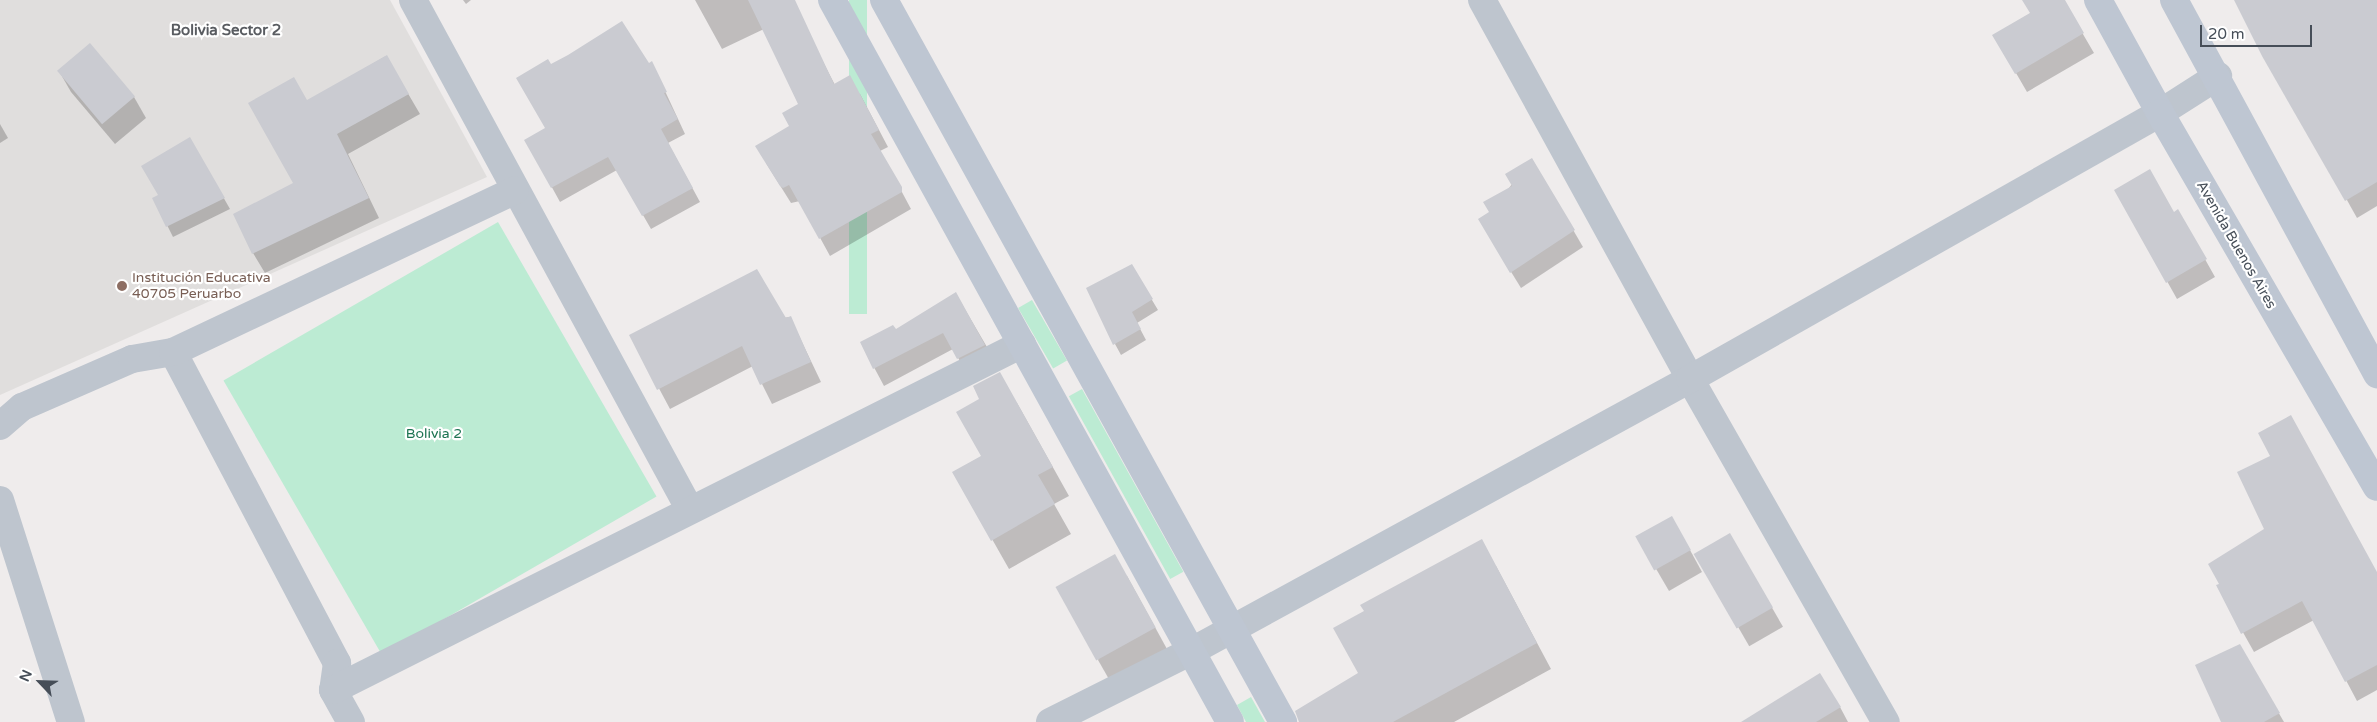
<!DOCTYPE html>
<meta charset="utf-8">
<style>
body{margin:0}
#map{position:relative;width:2377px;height:722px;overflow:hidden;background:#efecec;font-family:"Varela Round",sans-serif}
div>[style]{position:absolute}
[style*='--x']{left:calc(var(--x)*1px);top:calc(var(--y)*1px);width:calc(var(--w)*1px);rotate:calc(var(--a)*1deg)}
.education>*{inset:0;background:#e0dedd}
.green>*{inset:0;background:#bcebd3;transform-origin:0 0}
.shadow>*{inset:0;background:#0003;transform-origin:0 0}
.building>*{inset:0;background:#cacbd1;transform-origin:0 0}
.street>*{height:28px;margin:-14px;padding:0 14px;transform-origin:14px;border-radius:14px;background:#bec5ce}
.secondary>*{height:28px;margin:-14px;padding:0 14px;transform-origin:14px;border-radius:14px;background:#bec6d2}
.dots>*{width:14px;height:14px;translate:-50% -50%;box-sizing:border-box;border:2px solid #fff;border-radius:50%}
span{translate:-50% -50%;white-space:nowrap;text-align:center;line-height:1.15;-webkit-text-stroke:4.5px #fff;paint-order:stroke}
.street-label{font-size:14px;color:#464e58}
.education-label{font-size:14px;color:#785e54}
.left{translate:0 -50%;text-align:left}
.park-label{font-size:14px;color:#1c7351}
.neighbourhood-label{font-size:15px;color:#595c61;font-weight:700}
.north{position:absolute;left:15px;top:657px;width:50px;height:50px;-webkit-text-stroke:4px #fff;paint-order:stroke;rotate:294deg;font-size:14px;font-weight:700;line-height:20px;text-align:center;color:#464e58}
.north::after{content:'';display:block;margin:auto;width:18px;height:22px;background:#464e58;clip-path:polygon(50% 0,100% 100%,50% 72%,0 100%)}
.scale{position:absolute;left:2200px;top:25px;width:112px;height:22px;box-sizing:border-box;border:2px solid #464e58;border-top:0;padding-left:6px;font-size:15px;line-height:18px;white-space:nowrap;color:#464e58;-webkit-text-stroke:4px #fff;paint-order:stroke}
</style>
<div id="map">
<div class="education">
<div style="clip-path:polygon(0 0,390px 0,487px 177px,0 395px)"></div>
</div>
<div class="green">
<div style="left:849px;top:0;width:18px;height:314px"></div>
<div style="left:498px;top:222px;width:317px;height:317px;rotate:60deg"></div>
<div style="left:1032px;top:300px;width:70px;height:16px;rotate:60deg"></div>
<div style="left:1082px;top:389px;width:209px;height:15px;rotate:61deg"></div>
<div style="clip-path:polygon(1251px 697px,1265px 722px,1246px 722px,1237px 705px)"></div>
</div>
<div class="shadow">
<div style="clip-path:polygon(463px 0,471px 0,466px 4px)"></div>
<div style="clip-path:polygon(695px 0,791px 0,835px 85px,860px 94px,888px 147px,880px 151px,911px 209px,830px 256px,800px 201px,791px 203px,766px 163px,791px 126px,799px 105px,764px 29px,722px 49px)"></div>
<div style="clip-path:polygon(2023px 0,2063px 0,2094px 53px,2027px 92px,1994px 35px,2031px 13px)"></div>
<div style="clip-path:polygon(2235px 0,2377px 0,2377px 206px,2357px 218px)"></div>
<div style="clip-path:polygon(386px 56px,420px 114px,348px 154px,379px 218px,265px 273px,253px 253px,295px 184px,307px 102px)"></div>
<div style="clip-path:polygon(652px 63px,685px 134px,668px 143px,700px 202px,651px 229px,617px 170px,560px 202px,526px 140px,547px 129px,551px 65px)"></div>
<div style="clip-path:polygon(59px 71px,134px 97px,146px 118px,115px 144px,71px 92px)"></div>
<div style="clip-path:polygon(0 124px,8px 138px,0 143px)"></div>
<div style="clip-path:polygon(190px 139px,230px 209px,173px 237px,154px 199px,160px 196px)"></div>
<div style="clip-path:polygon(1532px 159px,1583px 247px,1521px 288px,1489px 236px,1490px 212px)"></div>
<div style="clip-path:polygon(2116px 190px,2174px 213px,2178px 211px,2215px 277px,2177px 299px)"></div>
<div style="clip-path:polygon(1131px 265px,1158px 310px,1137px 323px,1146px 340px,1121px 355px,1115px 344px)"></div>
<div style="clip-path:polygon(956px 294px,994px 359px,968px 375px,953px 349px,884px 386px,861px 343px,895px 331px)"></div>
<div style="clip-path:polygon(790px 317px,821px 382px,772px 404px,753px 366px,670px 409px,631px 336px)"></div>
<div style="clip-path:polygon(1017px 403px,1069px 496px,1054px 504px,1071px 534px,1009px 569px,954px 472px,982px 456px)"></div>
<div style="left:1730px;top:535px;width:106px;height:39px;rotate:60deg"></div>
<div style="clip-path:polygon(1638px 538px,1684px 539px,1702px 572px,1669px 591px)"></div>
<div style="clip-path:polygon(1496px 566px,1551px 669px,1454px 722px,1320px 722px,1359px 673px,1366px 612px)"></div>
<div style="clip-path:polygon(2377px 574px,2377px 690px,2357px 701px,2314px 620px,2254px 652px,2217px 586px)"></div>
<div style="clip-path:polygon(1127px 576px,1167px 649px,1110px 681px,1098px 660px)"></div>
<div style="clip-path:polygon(2239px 645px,2284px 722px,2225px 722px)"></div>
<div style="clip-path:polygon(1840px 707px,1848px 722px,1777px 722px)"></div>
</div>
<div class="building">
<div style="clip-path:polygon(748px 0,795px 0,834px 84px,850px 75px,879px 130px,871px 134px,902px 187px,902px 192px,819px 239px,789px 185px,783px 188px,780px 186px,755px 146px,789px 126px,782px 113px,798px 104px)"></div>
<div style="clip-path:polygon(2022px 0,2065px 0,2084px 33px,2015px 74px,1992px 35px,2030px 13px)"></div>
<div style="clip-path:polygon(2234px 0,2377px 0,2377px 182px,2345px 201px,2262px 56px)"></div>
<div style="clip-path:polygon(622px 21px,649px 63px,652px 61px,667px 92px,664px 93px,678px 119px,661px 129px,693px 188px,642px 216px,608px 157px,551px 188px,524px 140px,545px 128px,516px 78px,548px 59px,551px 64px,568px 55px)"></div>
<div style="left:90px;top:43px;width:70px;height:43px;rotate:50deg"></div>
<div style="clip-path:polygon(387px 55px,409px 94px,337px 134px,369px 198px,252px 254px,233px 214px,293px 183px,248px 103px,294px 77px,307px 100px)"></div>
<div style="clip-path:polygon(190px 137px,225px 198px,166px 227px,152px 198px,158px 195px,141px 166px)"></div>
<div style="clip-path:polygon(1532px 158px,1575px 230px,1510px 273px,1478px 219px,1489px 212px,1483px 202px,1512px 186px,1505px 174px)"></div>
<div style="clip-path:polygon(2150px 169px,2174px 212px,2178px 209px,2207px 259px,2166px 283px,2114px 190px)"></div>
<div style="clip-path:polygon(1132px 264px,1153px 299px,1132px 312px,1141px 329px,1113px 345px,1086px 288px)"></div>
<div style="clip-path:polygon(757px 269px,786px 318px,791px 316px,811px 362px,760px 385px,742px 346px,657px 390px,629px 335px)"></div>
<div style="clip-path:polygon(956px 292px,985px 345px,957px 359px,943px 333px,873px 369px,860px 342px,893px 325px,896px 329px)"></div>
<div style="clip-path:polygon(1000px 372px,1053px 467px,1038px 475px,1055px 504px,991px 541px,952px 472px,981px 456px,956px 412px,979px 399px,973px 386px)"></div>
<div style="clip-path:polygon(2291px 415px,2377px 572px,2377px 665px,2345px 682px,2302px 601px,2241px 634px,2216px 585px,2219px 584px,2208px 564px,2264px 529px,2237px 472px,2270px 456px,2258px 433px)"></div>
<div style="left:1672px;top:516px;width:39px;height:42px;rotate:61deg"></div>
<div style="left:1730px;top:533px;width:86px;height:42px;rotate:60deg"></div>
<div style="clip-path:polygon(1482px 539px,1537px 643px,1393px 722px,1299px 722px,1295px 711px,1358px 673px,1333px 628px,1364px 611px,1360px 605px)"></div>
<div style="left:1115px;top:554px;width:84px;height:68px;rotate:61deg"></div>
<div style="clip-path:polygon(2240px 644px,2280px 713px,2264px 722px,2221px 722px,2195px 665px)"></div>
<div style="clip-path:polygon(1820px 673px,1841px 707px,1816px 722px,1741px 722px)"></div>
</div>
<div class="street">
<div style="--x:413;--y:0;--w:580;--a:61.49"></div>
<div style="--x:1482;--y:0;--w:432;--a:61.2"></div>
<div style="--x:1690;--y:379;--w:395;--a:60.3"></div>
<div style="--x:173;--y:352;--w:352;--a:62.2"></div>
<div style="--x:337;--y:663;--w:27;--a:98"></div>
<div style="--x:333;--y:690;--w:37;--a:61"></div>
<div style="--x:0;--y:426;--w:29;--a:-41"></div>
<div style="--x:22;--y:407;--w:120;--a:-23.6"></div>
<div style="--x:132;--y:359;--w:42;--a:-9.7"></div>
<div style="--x:173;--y:352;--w:378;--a:-25.3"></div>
<div style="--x:0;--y:500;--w:233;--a:72.3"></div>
<div style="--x:333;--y:690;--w:771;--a:-26.66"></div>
<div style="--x:1050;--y:722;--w:159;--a:-26.6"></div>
<div style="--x:1192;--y:651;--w:567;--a:-28.64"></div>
<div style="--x:1690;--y:379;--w:540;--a:-29.51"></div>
<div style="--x:2160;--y:113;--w:69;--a:-32.5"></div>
</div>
<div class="secondary">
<div style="--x:832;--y:0;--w:824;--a:61.13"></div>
<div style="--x:884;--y:0;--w:825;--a:61.07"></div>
<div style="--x:2098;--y:0;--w:129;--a:61.2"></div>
<div style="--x:2160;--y:113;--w:432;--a:59.9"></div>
<div style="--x:2174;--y:0;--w:426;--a:61.5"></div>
</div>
<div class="dots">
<div style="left:122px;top:286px;background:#8d6e63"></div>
</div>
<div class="street-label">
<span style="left:2236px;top:245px;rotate:60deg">Avenida Buenos Aires</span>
</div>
<div class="education-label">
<span class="left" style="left:132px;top:286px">Institución Educativa<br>40705 Peruarbo</span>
</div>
<div class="park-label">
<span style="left:434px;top:434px">Bolivia 2</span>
</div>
<div class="neighbourhood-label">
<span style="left:226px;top:31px">Bolivia Sector 2</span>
</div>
<div class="north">N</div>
<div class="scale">20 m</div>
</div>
